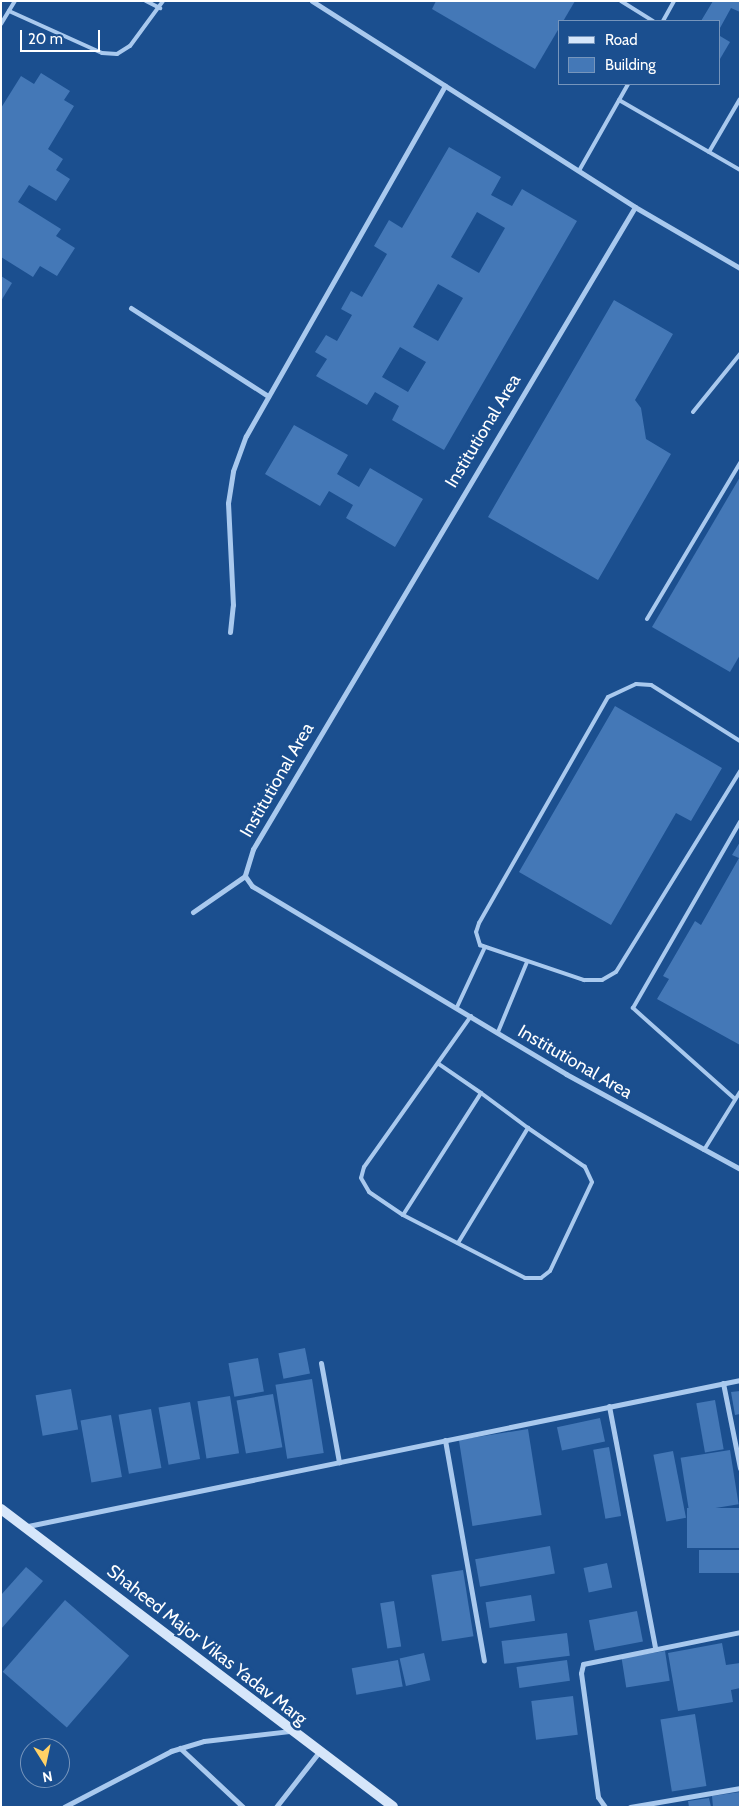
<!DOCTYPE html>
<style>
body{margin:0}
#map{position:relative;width:741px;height:1808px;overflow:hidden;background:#1b4f8f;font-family:Cabin,sans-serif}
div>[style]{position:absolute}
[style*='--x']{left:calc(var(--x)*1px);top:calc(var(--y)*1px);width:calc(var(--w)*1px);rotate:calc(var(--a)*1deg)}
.building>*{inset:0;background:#4478b7;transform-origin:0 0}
.lane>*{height:4px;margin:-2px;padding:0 2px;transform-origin:2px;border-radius:2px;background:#a9c9ee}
.street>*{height:5px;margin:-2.5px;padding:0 2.5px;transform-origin:2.5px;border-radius:2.5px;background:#a9c9ee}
.secondary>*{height:10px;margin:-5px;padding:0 5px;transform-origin:5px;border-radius:5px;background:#d6e6fa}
span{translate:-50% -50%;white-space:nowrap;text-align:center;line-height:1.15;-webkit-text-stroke:5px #1b4f8f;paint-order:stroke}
.street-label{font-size:18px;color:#fff}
.frame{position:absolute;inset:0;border:2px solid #fff;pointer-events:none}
.legend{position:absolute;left:558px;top:20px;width:162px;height:65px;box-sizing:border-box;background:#1b4f8f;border:1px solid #7695bc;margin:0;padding:6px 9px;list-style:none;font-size:15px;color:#fff}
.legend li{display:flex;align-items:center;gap:10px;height:25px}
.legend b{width:25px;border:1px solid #7695bc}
.north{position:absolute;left:20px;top:1738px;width:50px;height:50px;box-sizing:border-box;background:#1b4f8f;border:1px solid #7695bc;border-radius:50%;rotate:170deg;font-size:14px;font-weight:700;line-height:20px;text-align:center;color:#fff}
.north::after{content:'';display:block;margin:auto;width:18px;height:22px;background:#ffd166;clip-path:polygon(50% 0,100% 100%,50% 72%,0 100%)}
.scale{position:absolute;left:20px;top:30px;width:80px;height:22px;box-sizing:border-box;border:2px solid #fff;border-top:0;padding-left:6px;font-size:15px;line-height:18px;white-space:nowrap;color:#fff;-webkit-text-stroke:4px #1b4f8f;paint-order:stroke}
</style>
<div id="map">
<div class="building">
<div style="clip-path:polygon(436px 1px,575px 1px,535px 69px,432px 9px)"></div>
<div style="clip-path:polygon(713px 1px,740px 1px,740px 12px,731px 8px,720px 28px,720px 21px,701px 21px)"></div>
<div style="clip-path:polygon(720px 36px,730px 42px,720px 59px)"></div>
<div style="clip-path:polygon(41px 73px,70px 91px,64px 100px,74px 106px,48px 149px,63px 159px,56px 170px,70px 179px,56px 201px,29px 185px,18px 202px,61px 229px,56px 236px,75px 248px,57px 276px,40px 266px,33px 277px,1px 257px,1px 108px,21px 76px,34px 84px)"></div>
<div style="clip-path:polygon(evenodd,449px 147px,501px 177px,491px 195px,512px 206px,522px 189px,577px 221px,444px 450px,392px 420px,399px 406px,375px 392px,367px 405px,316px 376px,327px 359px,315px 352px,326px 335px,337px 341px,352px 315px,341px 309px,351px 291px,362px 297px,387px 254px,374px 246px,389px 220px,402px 228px,449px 147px,477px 212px,505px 228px,479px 273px,451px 257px,477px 212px,449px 147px,438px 284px,463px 298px,438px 341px,413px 327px,438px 284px,449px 147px,400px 347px,426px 362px,408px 392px,382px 377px,400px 347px)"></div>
<div style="clip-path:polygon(1px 276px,12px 283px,1px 301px)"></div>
<div style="clip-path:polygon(614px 300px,673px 334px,635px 400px,641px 408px,646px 439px,671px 454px,598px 580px,488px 517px)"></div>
<div style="clip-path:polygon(294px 425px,348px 455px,337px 474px,359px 487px,370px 468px,423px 499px,395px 547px,346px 518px,353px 505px,329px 491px,320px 506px,265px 474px)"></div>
<div style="clip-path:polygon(740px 477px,740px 655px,730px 672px,652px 627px)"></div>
<div style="clip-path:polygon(615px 706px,722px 768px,691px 821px,676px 813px,611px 925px,519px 872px)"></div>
<div style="clip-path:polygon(740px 842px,740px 1045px,657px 999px,669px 979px,663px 976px,695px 921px,701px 925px,739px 858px,732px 855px)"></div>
<div style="left:305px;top:1348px;width:26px;height:27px;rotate:79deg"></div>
<div style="left:258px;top:1358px;width:34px;height:30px;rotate:80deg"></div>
<div style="left:312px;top:1379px;width:75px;height:37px;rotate:81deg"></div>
<div style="left:71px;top:1389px;width:41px;height:36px;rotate:80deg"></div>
<div style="clip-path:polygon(740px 1391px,740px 1414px,735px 1415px,731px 1392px)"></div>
<div style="left:273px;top:1394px;width:54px;height:37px;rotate:80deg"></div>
<div style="left:230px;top:1396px;width:58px;height:33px;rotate:81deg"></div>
<div style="left:715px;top:1400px;width:50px;height:19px;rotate:80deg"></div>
<div style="left:190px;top:1402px;width:58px;height:32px;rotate:80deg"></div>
<div style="left:151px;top:1409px;width:60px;height:33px;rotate:80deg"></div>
<div style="left:111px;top:1415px;width:63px;height:31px;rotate:80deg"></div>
<div style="left:600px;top:1418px;width:24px;height:44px;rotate:78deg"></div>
<div style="left:528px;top:1429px;width:87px;height:70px;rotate:81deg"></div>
<div style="left:609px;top:1447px;width:70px;height:16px;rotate:80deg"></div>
<div style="left:730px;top:1450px;width:55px;height:50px;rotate:81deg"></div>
<div style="left:673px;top:1451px;width:68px;height:20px;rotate:79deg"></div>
<div style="left:740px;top:1508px;width:40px;height:53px;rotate:90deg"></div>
<div style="left:550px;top:1546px;width:28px;height:76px;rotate:80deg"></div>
<div style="left:740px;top:1550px;width:23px;height:41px;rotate:90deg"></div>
<div style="left:607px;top:1563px;width:25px;height:24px;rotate:78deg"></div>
<div style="clip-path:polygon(26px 1567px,43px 1581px,1px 1629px,1px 1595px)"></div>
<div style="left:463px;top:1570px;width:67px;height:32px;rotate:81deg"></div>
<div style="left:531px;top:1595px;width:26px;height:46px;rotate:81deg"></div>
<div style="left:65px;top:1600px;width:85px;height:95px;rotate:41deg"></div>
<div style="left:394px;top:1601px;width:46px;height:14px;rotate:81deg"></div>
<div style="left:637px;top:1611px;width:31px;height:49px;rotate:79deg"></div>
<div style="left:567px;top:1633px;width:23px;height:66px;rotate:83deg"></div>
<div style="clip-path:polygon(722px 1643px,726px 1665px,740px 1663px,740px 1688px,731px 1690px,733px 1702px,678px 1711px,668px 1653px)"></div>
<div style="left:665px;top:1651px;width:30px;height:44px;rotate:81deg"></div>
<div style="left:424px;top:1653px;width:28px;height:25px;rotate:77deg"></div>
<div style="left:398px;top:1660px;width:27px;height:47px;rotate:80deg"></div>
<div style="left:567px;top:1660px;width:21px;height:51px;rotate:82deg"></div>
<div style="left:573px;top:1696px;width:39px;height:42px;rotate:83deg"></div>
<div style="left:695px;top:1714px;width:73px;height:35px;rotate:81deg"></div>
<div style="clip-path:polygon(740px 1792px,740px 1807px,713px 1807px,712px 1796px)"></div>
<div style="clip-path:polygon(709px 1798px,711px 1807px,689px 1807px,688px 1801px)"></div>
</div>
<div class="lane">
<div style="--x:146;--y:1;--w:16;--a:27"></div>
<div style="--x:621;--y:1;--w:38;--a:32"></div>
<div style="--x:9;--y:11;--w:102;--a:24.3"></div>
<div style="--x:102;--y:53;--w:15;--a:4"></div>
<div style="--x:117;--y:54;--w:15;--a:-32"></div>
<div style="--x:130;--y:46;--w:56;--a:-53.7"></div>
<div style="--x:663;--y:21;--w:23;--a:-61"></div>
<div style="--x:1;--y:24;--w:27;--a:-59"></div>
<div style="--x:619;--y:100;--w:140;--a:30"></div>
<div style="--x:709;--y:152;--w:61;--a:-59.7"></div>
<div style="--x:580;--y:169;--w:98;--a:-60.5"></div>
<div style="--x:693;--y:412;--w:75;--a:-51"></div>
<div style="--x:647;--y:619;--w:182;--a:-59.2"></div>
<div style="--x:740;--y:741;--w:105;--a:-147.8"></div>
<div style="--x:651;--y:685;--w:15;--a:-176"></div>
<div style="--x:636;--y:684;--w:31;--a:155"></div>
<div style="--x:608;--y:697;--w:260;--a:119.7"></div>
<div style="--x:479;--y:923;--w:9;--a:108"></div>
<div style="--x:476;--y:932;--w:14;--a:73"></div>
<div style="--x:480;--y:945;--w:110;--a:18.6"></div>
<div style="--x:584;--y:980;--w:18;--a:0"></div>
<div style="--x:602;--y:980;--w:16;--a:-30"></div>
<div style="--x:616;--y:972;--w:236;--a:-58.3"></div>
<div style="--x:457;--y:1007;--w:64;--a:-65"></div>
<div style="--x:471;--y:1016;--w:185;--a:125.3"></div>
<div style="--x:364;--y:1167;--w:11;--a:105"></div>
<div style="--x:361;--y:1178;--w:16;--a:60"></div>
<div style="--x:369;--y:1192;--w:41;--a:34.1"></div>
<div style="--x:403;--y:1215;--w:137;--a:27.3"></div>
<div style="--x:525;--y:1278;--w:16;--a:0"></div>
<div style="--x:541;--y:1278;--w:11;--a:-38"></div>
<div style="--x:550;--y:1271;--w:98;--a:-64.7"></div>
<div style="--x:592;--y:1182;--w:17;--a:-115"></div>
<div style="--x:585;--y:1167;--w:69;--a:-145.6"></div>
<div style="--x:498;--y:1032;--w:76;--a:-67.5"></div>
<div style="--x:735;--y:1099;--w:137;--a:-138.3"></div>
<div style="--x:633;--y:1008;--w:215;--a:-60.1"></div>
<div style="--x:704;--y:1150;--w:68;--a:-58.2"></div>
<div style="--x:403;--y:1215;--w:145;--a:-57.4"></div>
<div style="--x:481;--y:1093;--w:51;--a:-145.4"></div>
<div style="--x:458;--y:1243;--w:135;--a:-58.7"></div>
<div style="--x:528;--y:1128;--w:59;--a:-143.3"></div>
</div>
<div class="street">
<div style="--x:312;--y:1;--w:383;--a:32.5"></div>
<div style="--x:635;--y:207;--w:121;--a:30.2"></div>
<div style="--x:635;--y:207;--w:747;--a:120.75"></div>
<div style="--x:253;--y:849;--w:28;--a:107"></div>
<div style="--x:245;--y:876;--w:12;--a:55"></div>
<div style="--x:252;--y:886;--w:366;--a:30.9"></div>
<div style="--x:566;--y:1074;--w:198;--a:28.6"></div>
<div style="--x:131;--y:308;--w:163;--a:32.7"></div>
<div style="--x:230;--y:632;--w:27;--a:-84"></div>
<div style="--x:233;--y:605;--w:102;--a:-92.8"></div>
<div style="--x:228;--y:503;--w:32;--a:-81"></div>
<div style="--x:233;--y:471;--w:37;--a:-70"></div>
<div style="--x:246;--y:436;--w:403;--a:-60.4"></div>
<div style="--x:193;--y:912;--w:63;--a:-34.7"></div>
<div style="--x:321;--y:1363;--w:101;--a:79.7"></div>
<div style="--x:723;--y:1383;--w:87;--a:78.7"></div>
<div style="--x:609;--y:1406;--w:245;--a:79.2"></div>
<div style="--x:445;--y:1440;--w:224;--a:80"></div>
<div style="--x:28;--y:1526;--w:727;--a:-11.59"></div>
<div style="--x:180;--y:1748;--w:86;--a:43.1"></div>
<div style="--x:64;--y:1807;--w:121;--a:-27.6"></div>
<div style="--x:171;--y:1751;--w:34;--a:-17"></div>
<div style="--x:204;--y:1741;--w:88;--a:-6.6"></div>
<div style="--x:276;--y:1807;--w:70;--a:-52"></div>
<div style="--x:605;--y:1807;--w:12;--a:-125"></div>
<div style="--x:598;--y:1797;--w:125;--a:-97.8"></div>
<div style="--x:581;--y:1673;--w:9;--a:-77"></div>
<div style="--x:583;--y:1664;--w:160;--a:-11.5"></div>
<div style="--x:630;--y:1807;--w:112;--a:-9.8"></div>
</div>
<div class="secondary">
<div style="--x:1;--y:1509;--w:492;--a:37.2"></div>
</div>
<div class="street-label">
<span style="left:483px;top:431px;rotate:-59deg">Institutional Area</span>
<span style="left:277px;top:780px;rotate:-60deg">Institutional Area</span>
<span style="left:575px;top:1062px;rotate:30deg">Institutional Area</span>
<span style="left:207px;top:1645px;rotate:38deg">Shaheed Major Vikas Yadav Marg</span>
</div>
<div class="frame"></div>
<ul class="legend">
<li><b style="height:6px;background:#d6e6fa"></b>Road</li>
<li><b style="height:14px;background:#4478b7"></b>Building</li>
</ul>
<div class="north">N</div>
<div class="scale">20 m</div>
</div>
